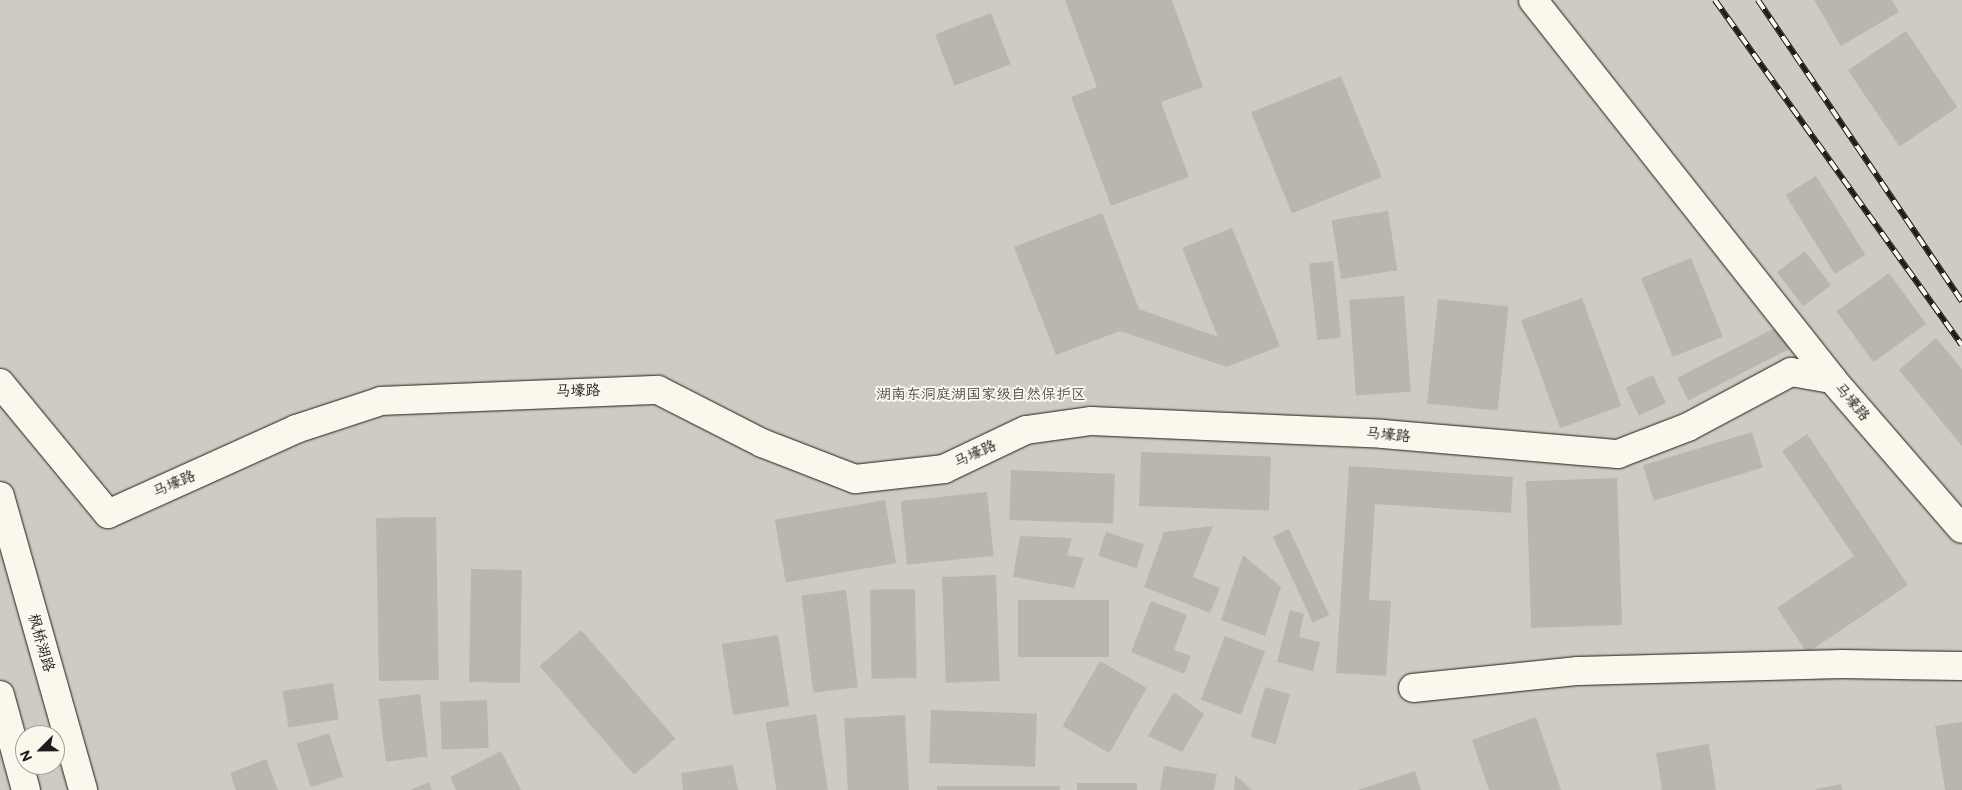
<!DOCTYPE html>
<meta charset="utf-8">
<style>
body{margin:0}
#map{position:relative;width:1962px;height:790px;overflow:hidden;background:#eeeadf;font-family:"Balsamiq Sans","LXGW WenKai TC",sans-serif}
div>[style]{position:absolute}
[style*='--x']{left:calc(var(--x)*1px);top:calc(var(--y)*1px);width:calc(var(--w)*1px);rotate:calc(var(--a)*1deg)}
.green>*{inset:0;background:#ceccc2}
.building>*{inset:0;background:#b9b6af;transform-origin:0 0}
.roads{filter:drop-shadow(0 0 1px #1c1c1c) drop-shadow(0 0 1px #1c1c1c)}
.minor>*{height:28px;margin:-14px;padding:0 14px;transform-origin:14px;border-radius:14px;background:#fbf7ec}
.tertiary>*{height:28px;margin:-14px;padding:0 14px;transform-origin:14px;border-radius:14px;background:#fbf7ec}
.primary>*{height:28px;margin:-14px;padding:0 14px;transform-origin:14px;border-radius:14px;background:#fbf7ec}
.rail>*{height:5.5px;margin-top:-2.75px;transform-origin:0;background:repeating-linear-gradient(90deg,#fbf7ec 0 11px,#1c1c1c 0 22px);box-sizing:border-box;border-block:1px solid #1c1c1c}
span{translate:-50% -50%;white-space:nowrap;text-align:center;line-height:1.15;-webkit-text-stroke:4px #fbf7ec;paint-order:stroke}
.street-label{font-size:15px;color:#1c1c1c}
.park-label{font-size:15px;color:#51514e}
.north{position:absolute;left:15px;top:725px;width:50px;height:50px;box-sizing:border-box;background:#fbf7ec;border:1px solid #a29f99;border-radius:50%;rotate:247deg;font-size:14px;font-weight:700;line-height:20px;text-align:center;color:#1c1c1c}
.north::after{content:'';display:block;margin:auto;width:18px;height:22px;background:#1c1c1c;clip-path:polygon(50% 0,100% 100%,50% 72%,0 100%)}
</style>
<div id="map">
<div class="green">
<div style="clip-path:polygon(evenodd,0 0,1962px 0,1962px 790px,0 790px,0 0,25px 735px,55px 735px,55px 765px,25px 765px,25px 735px)"></div>
</div>
<div class="building">
<div style="clip-path:polygon(1065px 0,1172px 0,1203px 87px,1161px 102px,1189px 177px,1111px 206px,1071px 97px,1097px 87px)"></div>
<div style="clip-path:polygon(1814px 0,1892px 0,1899px 12px,1841px 46px)"></div>
<div style="left:991px;top:13px;width:55px;height:60px;rotate:69deg"></div>
<div style="left:1906px;top:31px;width:92px;height:70px;rotate:56deg"></div>
<div style="left:1341px;top:76px;width:109px;height:97px;rotate:68deg"></div>
<div style="left:1816px;top:176px;width:93px;height:36px;rotate:58deg"></div>
<div style="left:1388px;top:211px;width:60px;height:57px;rotate:81deg"></div>
<div style="clip-path:polygon(1102px 213px,1139px 309px,1218px 337px,1182px 248px,1232px 228px,1280px 346px,1227px 367px,1120px 331px,1056px 355px,1014px 247px)"></div>
<div style="left:1805px;top:251px;width:43px;height:35px;rotate:53deg"></div>
<div style="left:1691px;top:258px;width:85px;height:54px;rotate:68deg"></div>
<div style="left:1333px;top:261px;width:77px;height:24px;rotate:84deg"></div>
<div style="left:1889px;top:273px;width:63px;height:65px;rotate:54deg"></div>
<div style="left:1404px;top:296px;width:96px;height:55px;rotate:86deg"></div>
<div style="left:1582px;top:298px;width:115px;height:65px;rotate:70deg"></div>
<div style="left:1438px;top:299px;width:71px;height:105px;rotate:6deg"></div>
<div style="left:1791px;top:320px;width:25px;height:128px;rotate:63deg"></div>
<div style="clip-path:polygon(1936px 338px,1962px 369px,1962px 446px,1899px 370px)"></div>
<div style="left:1653px;top:375px;width:31px;height:30px;rotate:65deg"></div>
<div style="left:1752px;top:432px;width:37px;height:114px;rotate:73deg"></div>
<div style="clip-path:polygon(1807px 434px,1908px 585px,1807px 653px,1777px 608px,1854px 556px,1782px 451px)"></div>
<div style="left:1141px;top:452px;width:130px;height:54px;rotate:2deg"></div>
<div style="clip-path:polygon(1349px 466px,1513px 477px,1511px 513px,1375px 504px,1369px 600px,1391px 601px,1386px 676px,1336px 673px)"></div>
<div style="left:1011px;top:470px;width:104px;height:50px;rotate:2deg"></div>
<div style="left:1617px;top:478px;width:147px;height:91px;rotate:88deg"></div>
<div style="left:987px;top:492px;width:64px;height:87px;rotate:84deg"></div>
<div style="left:885px;top:500px;width:64px;height:112px;rotate:80deg"></div>
<div style="left:436px;top:517px;width:163px;height:60px;rotate:89deg"></div>
<div style="clip-path:polygon(1213px 526px,1193px 577px,1220px 588px,1210px 613px,1144px 587px,1164px 532px)"></div>
<div style="left:1289px;top:529px;width:95px;height:18px;rotate:65deg"></div>
<div style="left:1106px;top:532px;width:40px;height:25px;rotate:18deg"></div>
<div style="clip-path:polygon(1020px 536px,1072px 538px,1067px 555px,1084px 558px,1074px 588px,1013px 577px)"></div>
<div style="clip-path:polygon(1243px 555px,1281px 587px,1265px 636px,1221px 620px)"></div>
<div style="left:471px;top:569px;width:51px;height:113px;rotate:1deg"></div>
<div style="left:996px;top:575px;width:106px;height:54px;rotate:88deg"></div>
<div style="left:915px;top:589px;width:89px;height:45px;rotate:89deg"></div>
<div style="left:846px;top:590px;width:98px;height:45px;rotate:83deg"></div>
<div style="left:1018px;top:600px;width:91px;height:57px"></div>
<div style="clip-path:polygon(1151px 601px,1187px 615px,1174px 650px,1191px 656px,1184px 674px,1131px 652px)"></div>
<div style="clip-path:polygon(1290px 610px,1304px 614px,1299px 637px,1320px 642px,1313px 671px,1277px 662px)"></div>
<div style="left:581px;top:630px;width:144px;height:55px;rotate:49deg"></div>
<div style="left:778px;top:635px;width:72px;height:57px;rotate:81deg"></div>
<div style="left:1225px;top:636px;width:43px;height:68px;rotate:21deg"></div>
<div style="left:1100px;top:661px;width:54px;height:75px;rotate:30deg"></div>
<div style="left:333px;top:683px;width:37px;height:51px;rotate:81deg"></div>
<div style="left:1265px;top:687px;width:26px;height:52px;rotate:16deg"></div>
<div style="clip-path:polygon(1174px 692px,1204px 714px,1182px 752px,1148px 736px)"></div>
<div style="left:420px;top:694px;width:63px;height:42px;rotate:83deg"></div>
<div style="left:487px;top:700px;width:48px;height:47px;rotate:88deg"></div>
<div style="left:931px;top:710px;width:106px;height:53px;rotate:2deg"></div>
<div style="left:816px;top:714px;width:77px;height:51px;rotate:81deg"></div>
<div style="left:905px;top:715px;width:75px;height:61px;rotate:87deg"></div>
<div style="clip-path:polygon(1536px 717px,1561px 790px,1489px 790px,1472px 740px)"></div>
<div style="clip-path:polygon(1962px 722px,1962px 790px,1945px 790px,1935px 726px)"></div>
<div style="left:329px;top:733px;width:46px;height:34px;rotate:72deg"></div>
<div style="clip-path:polygon(1709px 744px,1716px 790px,1662px 790px,1656px 753px)"></div>
<div style="clip-path:polygon(501px 751px,521px 790px,456px 790px,450px 777px)"></div>
<div style="clip-path:polygon(266px 759px,278px 790px,236px 790px,230px 773px)"></div>
<div style="clip-path:polygon(733px 765px,738px 790px,683px 790px,681px 773px)"></div>
<div style="clip-path:polygon(1164px 766px,1217px 774px,1214px 790px,1160px 790px)"></div>
<div style="clip-path:polygon(1415px 771px,1421px 790px,1358px 790px)"></div>
<div style="clip-path:polygon(1235px 775px,1252px 790px,1234px 790px)"></div>
<div style="clip-path:polygon(429px 782px,432px 790px,410px 790px)"></div>
<div style="left:1077px;top:783px;width:60px;height:7px"></div>
<div style="clip-path:polygon(1841px 784px,1842px 790px,1816px 790px,1816px 789px)"></div>
<div style="left:937px;top:786px;width:123px;height:4px"></div>
</div>
<div class="roads">
<div class="minor">
<div style="--x:0;--y:383;--w:170;--a:50.5"></div>
<div style="--x:108;--y:514;--w:206;--a:-24.3"></div>
<div style="--x:296;--y:429;--w:89;--a:-18.2"></div>
<div style="--x:381;--y:401;--w:277;--a:-2.3"></div>
<div style="--x:658;--y:390;--w:117;--a:27"></div>
<div style="--x:762;--y:443;--w:100;--a:21.2"></div>
<div style="--x:855;--y:479;--w:90;--a:-6.4"></div>
<div style="--x:944;--y:469;--w:91;--a:-25.4"></div>
<div style="--x:1026;--y:430;--w:66;--a:-7.9"></div>
<div style="--x:1091;--y:421;--w:292;--a:2.5"></div>
<div style="--x:1383;--y:434;--w:236;--a:4.9"></div>
<div style="--x:1618;--y:454;--w:75;--a:-21.1"></div>
<div style="--x:1688;--y:427;--w:117;--a:-28.1"></div>
<div style="--x:1791;--y:372;--w:42;--a:9.7"></div>
<div style="--x:1832;--y:379;--w:198;--a:49.1"></div>
<div style="--x:1413;--y:688;--w:166;--a:-5.9"></div>
<div style="--x:1578;--y:671;--w:264;--a:-1.5"></div>
<div style="--x:1842;--y:664;--w:120;--a:1"></div>
</div>
<div class="tertiary">
<div style="--x:1533;--y:0;--w:483;--a:51.7"></div>
</div>
<div class="primary">
<div style="--x:0;--y:496;--w:305;--a:74.2"></div>
<div style="--x:0;--y:695;--w:98;--a:74.7"></div>
</div>
</div>
<div class="rail">
<div style="--x:1715;--y:0;--w:424;--a:54.4"></div>
<div style="--x:1758;--y:0;--w:364;--a:55.9"></div>
</div>
<div class="street-label">
<span style="left:578px;top:391px;rotate:-1deg">马壕路</span>
<span style="left:1852px;top:402px;rotate:49deg">马壕路</span>
<span style="left:1388px;top:435px;rotate:5deg">马壕路</span>
<span style="left:975px;top:454px;rotate:-25deg">马壕路</span>
<span style="left:174px;top:484px;rotate:-24deg">马壕路</span>
<span style="left:41px;top:643px;rotate:74deg">枫桥湖路</span>
</div>
<div class="park-label">
<span style="left:981px;top:395px">湖南东洞庭湖国家级自然保护区</span>
</div>
<div class="north">N</div>
</div>
